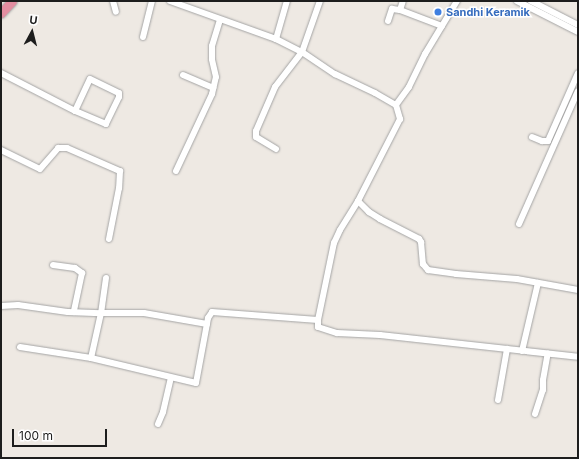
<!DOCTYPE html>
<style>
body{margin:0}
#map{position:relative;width:579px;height:459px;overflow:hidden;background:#eee9e3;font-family:Inter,sans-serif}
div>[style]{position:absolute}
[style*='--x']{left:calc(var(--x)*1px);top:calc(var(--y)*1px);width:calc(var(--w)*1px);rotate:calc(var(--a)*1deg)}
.roads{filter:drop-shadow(0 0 1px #a4a4a4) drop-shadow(0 0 1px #a4a4a4)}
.minor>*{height:6px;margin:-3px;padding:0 3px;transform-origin:3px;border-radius:3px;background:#fff}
.highway>*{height:9px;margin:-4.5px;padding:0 4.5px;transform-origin:4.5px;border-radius:4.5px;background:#e28ea1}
.dots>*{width:11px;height:11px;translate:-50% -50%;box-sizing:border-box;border:2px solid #fff;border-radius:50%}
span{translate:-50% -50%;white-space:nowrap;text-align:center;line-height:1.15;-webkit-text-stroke:3px #fff;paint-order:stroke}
.shop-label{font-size:11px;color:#366cbe;font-weight:700}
.left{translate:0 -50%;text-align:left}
.frame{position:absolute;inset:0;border:2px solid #1d1d1d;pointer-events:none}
.north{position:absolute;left:12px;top:12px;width:40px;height:40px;-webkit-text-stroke:3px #fff;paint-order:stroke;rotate:7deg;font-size:11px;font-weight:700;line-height:16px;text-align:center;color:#1d1d1d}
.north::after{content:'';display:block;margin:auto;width:14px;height:18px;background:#1d1d1d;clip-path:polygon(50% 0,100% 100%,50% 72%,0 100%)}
.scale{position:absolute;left:12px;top:429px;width:95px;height:18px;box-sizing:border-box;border:2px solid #1d1d1d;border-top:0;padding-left:5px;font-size:12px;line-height:14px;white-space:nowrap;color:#1d1d1d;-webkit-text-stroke:3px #fff;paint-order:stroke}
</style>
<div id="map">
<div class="roads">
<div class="minor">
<div style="--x:113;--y:1;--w:11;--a:75"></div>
<div style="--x:170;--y:1;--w:113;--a:19.7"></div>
<div style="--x:276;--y:39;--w:29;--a:27"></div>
<div style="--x:302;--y:52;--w:40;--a:34"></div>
<div style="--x:335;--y:74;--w:44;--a:25.4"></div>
<div style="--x:375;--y:93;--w:24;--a:30"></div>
<div style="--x:457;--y:1;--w:62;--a:121.1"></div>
<div style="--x:425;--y:54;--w:37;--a:116"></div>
<div style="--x:409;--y:87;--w:22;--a:126"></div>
<div style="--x:396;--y:105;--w:15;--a:74"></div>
<div style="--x:400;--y:119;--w:92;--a:117.1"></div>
<div style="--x:358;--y:201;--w:16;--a:45"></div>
<div style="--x:369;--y:212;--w:13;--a:32"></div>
<div style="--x:380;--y:219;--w:44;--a:27.1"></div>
<div style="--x:419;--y:239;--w:4;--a:56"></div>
<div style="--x:421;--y:242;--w:22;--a:85"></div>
<div style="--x:423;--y:264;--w:8;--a:50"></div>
<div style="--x:428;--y:270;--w:28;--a:8"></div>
<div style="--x:456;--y:274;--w:61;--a:4.7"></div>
<div style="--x:517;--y:279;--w:62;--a:10.2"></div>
<div style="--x:517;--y:1;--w:68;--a:26.9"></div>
<div style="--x:531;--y:1;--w:53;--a:27.1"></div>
<div style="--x:400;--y:10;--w:45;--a:20.9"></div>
<div style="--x:388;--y:21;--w:13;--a:-72"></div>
<div style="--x:392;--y:9;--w:8;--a:7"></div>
<div style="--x:400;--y:10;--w:9;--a:-72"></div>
<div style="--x:143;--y:37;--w:37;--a:-76"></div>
<div style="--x:276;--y:39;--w:40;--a:-74"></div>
<div style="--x:1;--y:73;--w:83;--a:27.2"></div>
<div style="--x:183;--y:75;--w:33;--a:23"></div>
<div style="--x:90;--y:79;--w:32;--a:26"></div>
<div style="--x:119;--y:93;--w:4;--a:90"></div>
<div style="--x:119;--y:97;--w:30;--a:116"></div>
<div style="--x:106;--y:124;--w:34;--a:-157"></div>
<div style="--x:75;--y:111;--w:35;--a:-65"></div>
<div style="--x:532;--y:137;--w:11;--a:22"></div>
<div style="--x:542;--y:141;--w:6;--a:0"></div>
<div style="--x:548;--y:141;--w:74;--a:-66.2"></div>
<div style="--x:276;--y:149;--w:23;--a:-149"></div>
<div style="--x:256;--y:137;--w:6;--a:-90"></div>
<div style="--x:256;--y:131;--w:48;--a:-66.6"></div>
<div style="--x:275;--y:87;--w:44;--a:-52.4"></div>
<div style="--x:302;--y:52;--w:54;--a:-70.6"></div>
<div style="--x:1;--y:150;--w:43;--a:26"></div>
<div style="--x:40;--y:169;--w:28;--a:-49"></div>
<div style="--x:58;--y:148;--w:9;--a:0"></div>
<div style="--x:67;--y:148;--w:58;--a:23.5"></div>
<div style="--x:120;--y:171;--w:17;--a:93"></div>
<div style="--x:119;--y:188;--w:52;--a:101.1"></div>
<div style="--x:176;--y:171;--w:85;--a:-64.9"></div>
<div style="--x:212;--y:94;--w:17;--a:-77"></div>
<div style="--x:216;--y:77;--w:18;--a:-103"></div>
<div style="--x:212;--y:59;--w:13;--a:-90"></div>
<div style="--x:212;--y:46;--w:27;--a:-73"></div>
<div style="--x:519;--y:224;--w:145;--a:-66.1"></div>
<div style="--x:53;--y:265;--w:22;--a:8"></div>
<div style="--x:75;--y:268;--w:9;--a:36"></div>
<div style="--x:82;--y:273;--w:40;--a:102"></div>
<div style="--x:106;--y:278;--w:35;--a:98"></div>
<div style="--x:101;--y:313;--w:43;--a:0"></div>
<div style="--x:144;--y:313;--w:64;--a:9.9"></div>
<div style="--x:1;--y:306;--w:17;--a:-3"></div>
<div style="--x:18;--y:305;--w:50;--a:8"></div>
<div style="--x:68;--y:312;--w:33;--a:2"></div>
<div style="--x:101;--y:313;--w:46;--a:102.5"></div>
<div style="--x:91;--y:358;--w:108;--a:13.4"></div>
<div style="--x:196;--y:383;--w:66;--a:-79.5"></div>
<div style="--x:208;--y:318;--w:7;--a:-56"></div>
<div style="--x:212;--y:312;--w:106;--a:4.3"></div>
<div style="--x:318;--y:320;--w:79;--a:-78.3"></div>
<div style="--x:334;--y:243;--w:14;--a:-65"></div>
<div style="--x:340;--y:230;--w:34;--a:-58"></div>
<div style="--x:318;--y:320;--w:7;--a:90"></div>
<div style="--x:318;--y:327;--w:20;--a:18"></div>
<div style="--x:337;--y:333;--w:43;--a:2.7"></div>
<div style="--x:380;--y:335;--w:199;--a:6.3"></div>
<div style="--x:20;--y:347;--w:72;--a:8.8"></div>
<div style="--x:522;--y:351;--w:70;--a:-76.8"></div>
<div style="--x:498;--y:400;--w:52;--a:-80"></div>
<div style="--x:535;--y:414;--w:25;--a:-72"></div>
<div style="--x:543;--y:390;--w:10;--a:-90"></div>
<div style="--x:543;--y:380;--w:27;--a:-80"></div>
<div style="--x:158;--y:424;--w:13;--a:-67"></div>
<div style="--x:163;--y:412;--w:35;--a:-77"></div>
</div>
<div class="highway">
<div style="--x:1;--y:13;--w:16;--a:-47"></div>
</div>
</div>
<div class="dots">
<div style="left:438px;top:12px;background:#3f7fe0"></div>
</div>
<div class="shop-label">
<span class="left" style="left:446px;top:12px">Sandhi Keramik</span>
</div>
<div class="frame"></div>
<div class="north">U</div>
<div class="scale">100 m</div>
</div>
